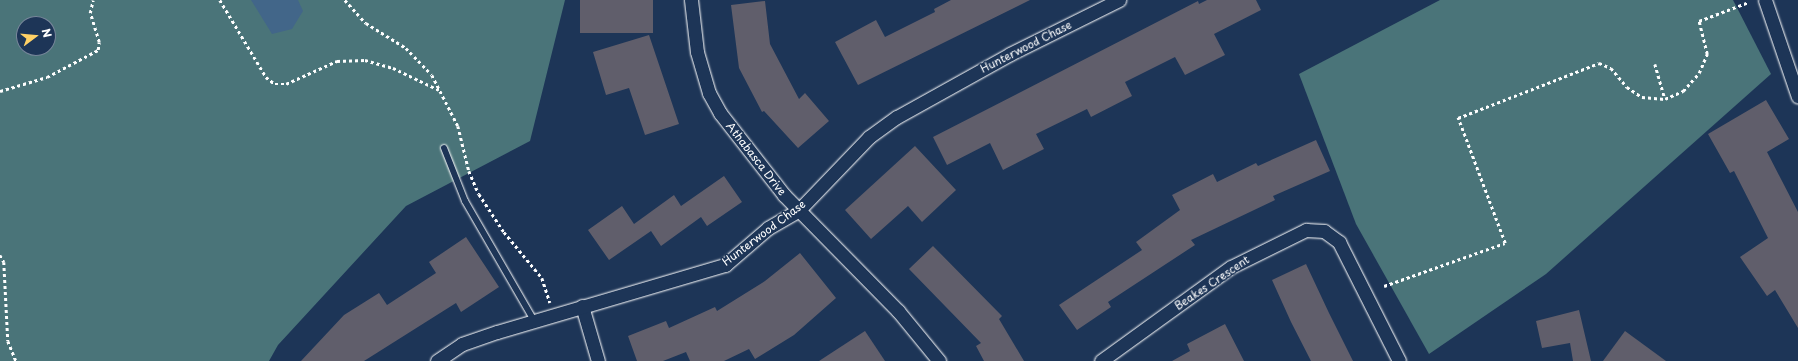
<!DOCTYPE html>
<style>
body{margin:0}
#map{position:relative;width:1798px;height:361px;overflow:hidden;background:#1d3557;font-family:"Playpen Sans",sans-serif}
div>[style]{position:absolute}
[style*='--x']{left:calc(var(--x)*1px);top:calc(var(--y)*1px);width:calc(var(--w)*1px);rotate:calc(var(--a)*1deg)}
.green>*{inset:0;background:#4a7479}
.water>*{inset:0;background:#426689}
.building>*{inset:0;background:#605e6b;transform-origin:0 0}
.path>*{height:2.5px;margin-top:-1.25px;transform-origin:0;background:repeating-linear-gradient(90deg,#fff 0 3px,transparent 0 6px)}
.roads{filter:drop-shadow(0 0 1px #fff) drop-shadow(0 0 1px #fff)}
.service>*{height:6px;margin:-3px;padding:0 3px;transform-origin:3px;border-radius:3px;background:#1d3557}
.minor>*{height:13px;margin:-6.5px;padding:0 6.5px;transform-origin:6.5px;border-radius:6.5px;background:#1d3557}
span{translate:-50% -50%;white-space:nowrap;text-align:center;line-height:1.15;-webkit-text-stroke:3px #1d3557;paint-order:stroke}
.street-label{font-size:11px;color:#fff}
.north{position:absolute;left:16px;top:16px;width:40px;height:40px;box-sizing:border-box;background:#1d3557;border:1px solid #77869a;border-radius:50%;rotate:74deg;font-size:11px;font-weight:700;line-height:16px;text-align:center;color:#fff}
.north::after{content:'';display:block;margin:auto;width:14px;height:18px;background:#ffd166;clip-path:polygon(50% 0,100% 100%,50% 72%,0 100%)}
</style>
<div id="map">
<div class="green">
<div style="clip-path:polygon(evenodd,0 0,565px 0,530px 141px,406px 206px,278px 345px,269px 361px,0 361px,0 0,24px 24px,48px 24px,48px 48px,24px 48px,24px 24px)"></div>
<div style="clip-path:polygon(1440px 0,1733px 0,1771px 74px,1546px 274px,1429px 354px,1356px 224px,1299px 74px)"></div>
</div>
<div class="water">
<div style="clip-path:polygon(251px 0,298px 0,303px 11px,292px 29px,272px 34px)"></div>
</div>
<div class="building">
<div style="left:580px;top:0;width:73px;height:33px"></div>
<div style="clip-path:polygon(951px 0,1030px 0,858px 85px,835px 42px,876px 20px,885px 37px,935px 12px,934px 9px)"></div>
<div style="clip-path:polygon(1207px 0,1256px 0,1261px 10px,1214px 34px,1225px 55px,1185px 75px,1175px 57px,1125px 82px,1132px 96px,1091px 117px,1087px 109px,1036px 134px,1044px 149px,1003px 170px,990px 143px,947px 165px,933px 137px,1198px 1px,1199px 4px)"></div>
<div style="clip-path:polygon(765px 1px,770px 44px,799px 99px,805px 93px,829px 121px,798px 148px,764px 111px,762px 112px,739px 68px,731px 5px)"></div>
<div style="clip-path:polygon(649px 35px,679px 124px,645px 135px,629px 88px,606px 95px,593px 52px)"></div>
<div style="clip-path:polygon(1766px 100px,1789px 139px,1767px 152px,1798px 212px,1798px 328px,1775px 290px,1767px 296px,1740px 257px,1768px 238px,1734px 171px,1730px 173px,1708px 134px)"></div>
<div style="clip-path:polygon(1316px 140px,1330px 171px,1273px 196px,1275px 200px,1191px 240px,1195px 245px,1108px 302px,1111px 307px,1077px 330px,1059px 305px,1142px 250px,1136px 242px,1180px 210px,1172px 195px,1213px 174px,1217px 182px,1256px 163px,1258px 166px)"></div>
<div style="clip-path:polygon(915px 146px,956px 190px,922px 222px,908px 206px,871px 239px,845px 210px)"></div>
<div style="clip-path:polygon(724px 176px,742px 202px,707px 226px,701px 217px,661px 246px,651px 231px,609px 260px,588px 230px,622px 206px,634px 224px,674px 195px,681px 206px)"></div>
<div style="clip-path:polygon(466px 237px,499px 287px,461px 312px,456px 303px,364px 361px,301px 361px,344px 315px,379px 293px,387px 305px,436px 273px,429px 262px)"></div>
<div style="clip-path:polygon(933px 246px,1002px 316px,999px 319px,1024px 361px,984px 361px,976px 346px,981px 343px,909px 269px)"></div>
<div style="clip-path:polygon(800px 253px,836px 298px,794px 335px,755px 359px,749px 349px,724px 361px,690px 361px,686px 352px,663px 361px,637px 361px,628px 336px,666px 321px,669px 328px,715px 307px,717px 311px,765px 281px)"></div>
<div style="clip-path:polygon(1306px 264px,1329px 313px,1353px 361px,1311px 361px,1291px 322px,1272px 280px)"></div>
<div style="clip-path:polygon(1579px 310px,1591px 361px,1573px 361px,1570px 343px,1542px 348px,1536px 321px)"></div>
<div style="clip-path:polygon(1225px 324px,1244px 361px,1172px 361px,1190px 351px,1187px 344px)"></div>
<div style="clip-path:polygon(865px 331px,885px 361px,819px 361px)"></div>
<div style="clip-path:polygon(1625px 331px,1666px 361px,1603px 361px)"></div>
</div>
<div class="path">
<div style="--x:220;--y:0;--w:90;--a:59.1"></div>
<div style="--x:266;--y:77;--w:11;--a:38"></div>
<div style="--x:275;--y:84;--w:11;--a:0"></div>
<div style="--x:286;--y:84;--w:56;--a:-24.3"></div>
<div style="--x:337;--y:61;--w:28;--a:-2"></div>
<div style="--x:365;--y:60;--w:29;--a:16"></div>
<div style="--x:393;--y:68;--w:51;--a:25.6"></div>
<div style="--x:345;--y:0;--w:31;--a:48"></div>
<div style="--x:366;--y:23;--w:47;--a:32"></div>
<div style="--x:406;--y:48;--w:37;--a:46"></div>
<div style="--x:432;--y:75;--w:57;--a:63"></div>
<div style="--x:458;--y:126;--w:46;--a:76.3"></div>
<div style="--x:469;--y:171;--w:25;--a:67"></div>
<div style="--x:479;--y:194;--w:45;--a:56.7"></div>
<div style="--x:504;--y:232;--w:60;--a:50.4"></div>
<div style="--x:542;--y:278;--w:26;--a:72"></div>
<div style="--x:1655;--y:64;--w:36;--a:74"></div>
<div style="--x:0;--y:91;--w:49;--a:-16.6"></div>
<div style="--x:47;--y:77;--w:58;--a:-27.9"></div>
<div style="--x:98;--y:50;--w:8;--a:-83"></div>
<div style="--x:99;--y:42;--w:30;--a:-107"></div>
<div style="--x:90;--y:13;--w:13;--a:-77"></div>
<div style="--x:0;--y:255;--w:8;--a:60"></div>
<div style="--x:4;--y:262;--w:79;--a:87.1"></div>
<div style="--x:8;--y:341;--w:22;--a:68"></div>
<div style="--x:1384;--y:286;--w:128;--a:-19.6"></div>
<div style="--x:1505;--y:243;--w:134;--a:-110.6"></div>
<div style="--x:1458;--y:118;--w:151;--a:-21.3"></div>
<div style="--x:1599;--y:63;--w:13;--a:23"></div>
<div style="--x:1611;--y:68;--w:25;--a:50"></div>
<div style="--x:1627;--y:87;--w:18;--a:34"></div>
<div style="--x:1642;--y:97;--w:23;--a:5"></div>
<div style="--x:1665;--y:99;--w:20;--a:-24"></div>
<div style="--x:1683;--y:91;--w:24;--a:-48"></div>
<div style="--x:1699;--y:73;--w:21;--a:-67"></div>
<div style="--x:1707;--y:54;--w:34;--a:-104"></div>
<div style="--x:1699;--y:21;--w:53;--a:-20.8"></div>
</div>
<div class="roads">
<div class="service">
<div style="--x:444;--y:148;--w:57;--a:68.4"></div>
<div style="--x:465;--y:201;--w:140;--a:60"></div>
</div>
<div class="minor">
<div style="--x:691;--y:0;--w:52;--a:83.4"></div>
<div style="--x:697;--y:52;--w:43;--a:73.7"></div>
<div style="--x:709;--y:93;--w:23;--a:61"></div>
<div style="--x:720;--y:113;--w:104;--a:52"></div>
<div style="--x:784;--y:195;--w:163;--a:45.5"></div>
<div style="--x:898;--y:311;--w:65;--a:50.6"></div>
<div style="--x:1765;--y:0;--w:102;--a:71.2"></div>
<div style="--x:582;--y:306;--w:57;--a:73.8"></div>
<div style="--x:437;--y:361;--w:30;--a:-34"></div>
<div style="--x:462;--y:344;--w:37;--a:-19"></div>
<div style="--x:497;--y:332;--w:238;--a:-16.4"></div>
<div style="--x:725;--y:265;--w:57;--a:-40.7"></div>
<div style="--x:768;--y:228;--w:34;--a:-30"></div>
<div style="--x:798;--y:211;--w:103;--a:-46.2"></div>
<div style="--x:869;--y:137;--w:34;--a:-36"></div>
<div style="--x:897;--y:117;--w:129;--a:-29.1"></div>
<div style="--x:1010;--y:54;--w:122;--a:-26.4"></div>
<div style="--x:1101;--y:361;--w:160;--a:-35.9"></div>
<div style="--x:1231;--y:267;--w:84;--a:-26.3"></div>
<div style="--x:1306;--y:230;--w:18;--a:3"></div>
<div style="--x:1324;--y:231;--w:19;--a:36"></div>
<div style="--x:1339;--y:242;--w:133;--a:63.2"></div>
</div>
</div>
<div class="street-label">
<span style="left:1026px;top:47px;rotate:-27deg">Hunterwood Chase</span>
<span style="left:756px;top:159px;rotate:52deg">Athabasca Drive</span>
<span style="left:764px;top:233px;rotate:-37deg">Hunterwood Chase</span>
<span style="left:1212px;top:283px;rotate:-34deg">Beakes Crescent</span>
</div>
<div class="north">N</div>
</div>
